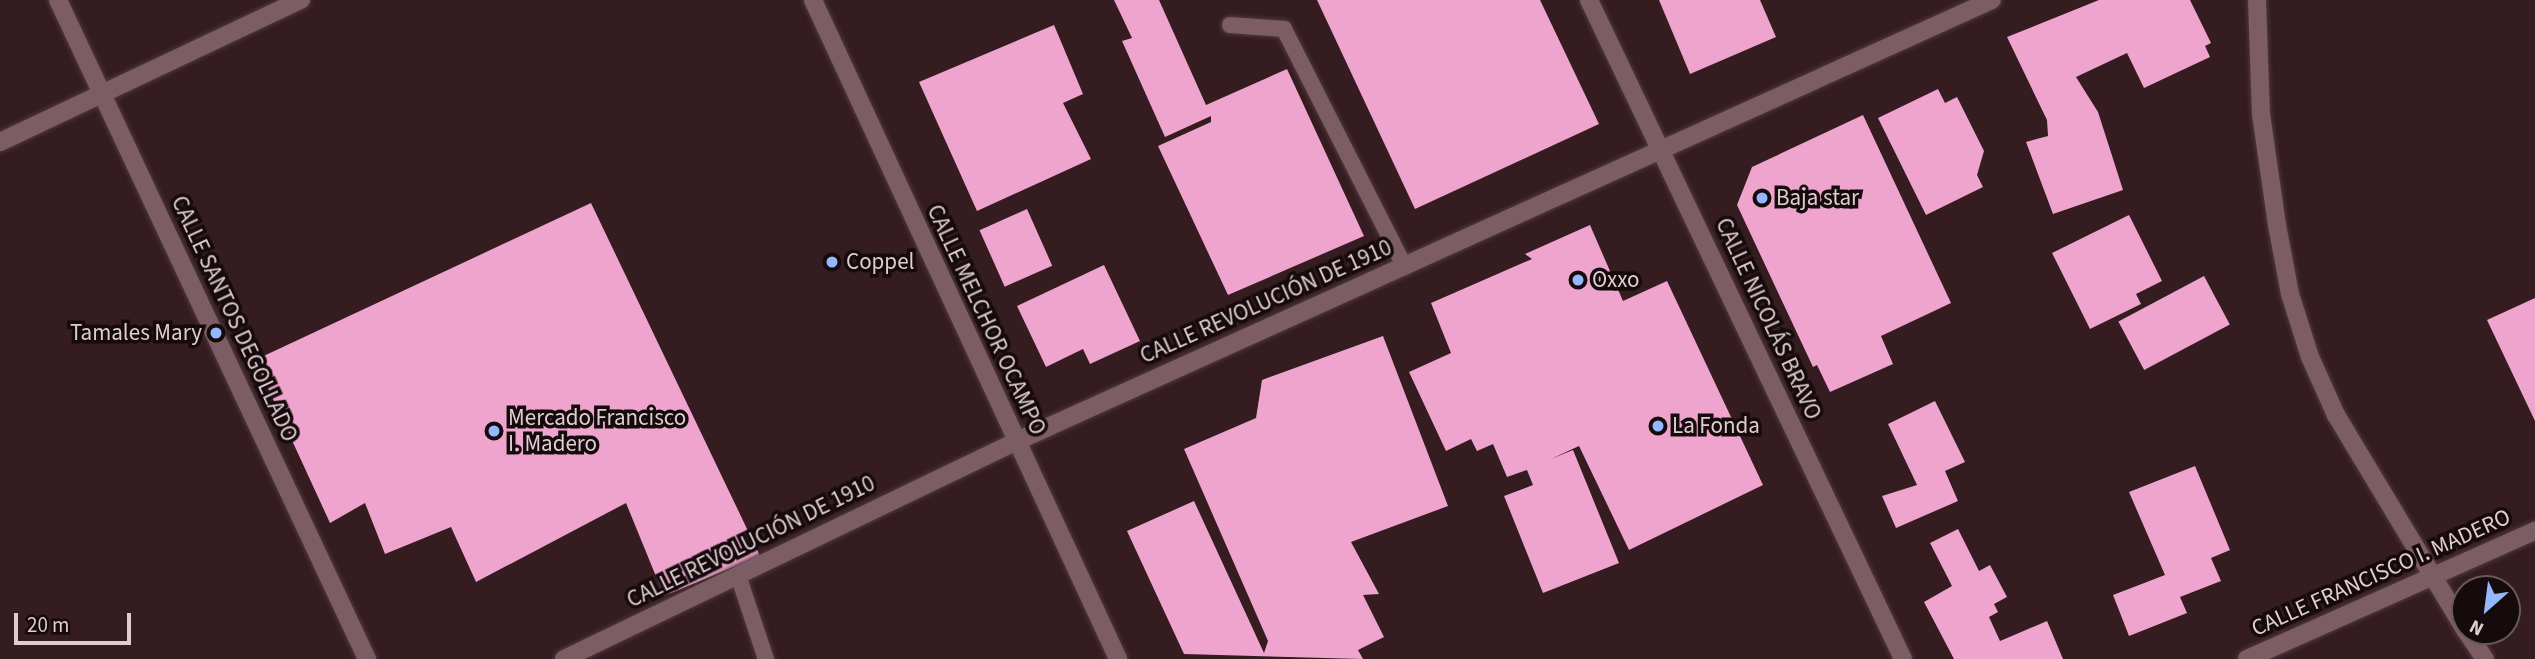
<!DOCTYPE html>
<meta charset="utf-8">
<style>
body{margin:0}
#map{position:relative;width:2535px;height:659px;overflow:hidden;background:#351c21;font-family:"Source Sans 3",sans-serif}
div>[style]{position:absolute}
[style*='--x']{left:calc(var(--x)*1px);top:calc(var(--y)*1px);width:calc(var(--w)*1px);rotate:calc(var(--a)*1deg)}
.building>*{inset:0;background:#eea4cc;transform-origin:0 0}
.roads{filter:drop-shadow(0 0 2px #4f3a3e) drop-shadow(0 0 2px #4f3a3e)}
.service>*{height:16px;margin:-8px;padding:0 8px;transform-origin:8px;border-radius:8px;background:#7c5d63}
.minor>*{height:18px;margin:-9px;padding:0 9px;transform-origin:9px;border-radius:9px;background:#7c5d63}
.tertiary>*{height:18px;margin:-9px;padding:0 9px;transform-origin:9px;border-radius:9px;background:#7c5d63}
.dots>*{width:19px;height:19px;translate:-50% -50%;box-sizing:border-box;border:4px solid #150a0c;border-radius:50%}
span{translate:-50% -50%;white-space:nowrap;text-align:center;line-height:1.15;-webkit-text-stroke:7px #150a0c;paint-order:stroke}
.poi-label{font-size:23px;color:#dfcdd0}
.left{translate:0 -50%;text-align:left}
.right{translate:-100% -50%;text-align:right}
.street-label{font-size:23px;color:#dfcdd0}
.north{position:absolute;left:2451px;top:575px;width:70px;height:70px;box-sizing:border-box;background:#150a0c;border:2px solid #66585a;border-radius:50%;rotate:208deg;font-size:19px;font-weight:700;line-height:28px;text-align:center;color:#dfcdd0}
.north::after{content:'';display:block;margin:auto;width:24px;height:32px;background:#94b7fd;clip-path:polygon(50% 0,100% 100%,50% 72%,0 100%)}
.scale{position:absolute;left:14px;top:613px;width:117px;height:32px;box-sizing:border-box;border:4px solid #dfcdd0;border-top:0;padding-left:9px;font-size:21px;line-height:24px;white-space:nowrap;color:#dfcdd0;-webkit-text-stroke:5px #150a0c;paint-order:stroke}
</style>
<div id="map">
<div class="building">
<div style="clip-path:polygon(1114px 0,1159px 0,1206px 105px,1287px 69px,1364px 236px,1228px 295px,1158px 146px,1211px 122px,1211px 116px,1165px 137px,1122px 41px,1132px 38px)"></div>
<div style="clip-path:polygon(1317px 0,1540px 0,1599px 124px,1415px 209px)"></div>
<div style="clip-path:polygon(1659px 0,1760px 0,1776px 37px,1690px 74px)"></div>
<div style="clip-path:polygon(2099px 0,2190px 0,2211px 43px,2205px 46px,2210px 57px,2144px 88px,2127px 53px,2076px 77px,2098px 112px,2123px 190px,2053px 214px,2026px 142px,2048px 136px,2047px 120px,2007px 37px)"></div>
<div style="clip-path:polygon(1054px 25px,1083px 94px,1063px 103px,1091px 159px,977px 211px,919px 82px)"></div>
<div style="clip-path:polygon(1938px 89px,1945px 103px,1957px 97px,1984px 151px,1977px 175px,1983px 187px,1926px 215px,1878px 118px)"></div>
<div style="clip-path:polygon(1863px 115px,1951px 303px,1881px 336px,1893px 364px,1830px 392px,1817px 365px,1813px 367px,1737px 205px,1752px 167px)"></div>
<div style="clip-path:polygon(591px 203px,760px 556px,664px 596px,626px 503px,476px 582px,451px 527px,385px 554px,365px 503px,330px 523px,255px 360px)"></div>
<div style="left:1027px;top:209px;width:62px;height:52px;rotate:66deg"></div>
<div style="clip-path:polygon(2129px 215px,2162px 281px,2136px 294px,2141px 304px,2090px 329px,2052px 253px)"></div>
<div style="clip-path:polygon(1590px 225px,1623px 301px,1667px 281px,1763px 485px,1629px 550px,1579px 446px,1551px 459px,1573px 450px,1619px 563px,1543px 593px,1504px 496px,1533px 485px,1527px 470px,1507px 477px,1493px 444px,1477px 451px,1471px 439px,1446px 451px,1409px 372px,1451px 353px,1431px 303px,1532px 259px,1525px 254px)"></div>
<div style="clip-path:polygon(1104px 265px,1140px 341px,1090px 364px,1083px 349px,1046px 367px,1017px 306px)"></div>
<div style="left:2204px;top:276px;width:55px;height:97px;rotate:62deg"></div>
<div style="clip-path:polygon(2535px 298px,2535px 421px,2487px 320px)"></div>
<div style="clip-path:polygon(1383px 336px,1448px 506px,1351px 542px,1379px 594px,1363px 595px,1384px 637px,1358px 650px,1363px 659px,1184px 654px,1127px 531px,1194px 501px,1264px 653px,1268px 641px,1184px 449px,1256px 418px,1262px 380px)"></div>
<div style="clip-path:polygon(1935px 401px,1965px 462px,1945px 471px,1958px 501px,1896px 528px,1882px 496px,1917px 485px,1888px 424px)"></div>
<div style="clip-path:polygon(2195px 466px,2230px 550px,2211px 558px,2221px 581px,2180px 597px,2187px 613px,2129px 636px,2113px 595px,2165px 575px,2129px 492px)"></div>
<div style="clip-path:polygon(1958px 529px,1979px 571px,1990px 565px,2007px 597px,1994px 604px,1998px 612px,1989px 617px,2000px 641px,2047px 621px,2063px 659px,1954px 659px,1924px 602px,1952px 586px,1930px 543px)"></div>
</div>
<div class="roads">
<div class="service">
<div style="--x:1230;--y:25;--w:54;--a:4.2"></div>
<div style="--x:1284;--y:29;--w:267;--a:63.1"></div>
<div style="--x:738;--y:575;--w:89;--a:71.6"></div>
</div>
<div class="minor">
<div style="--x:58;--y:0;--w:728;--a:64.88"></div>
<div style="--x:1589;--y:0;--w:730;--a:64.52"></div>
<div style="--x:2257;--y:0;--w:114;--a:88"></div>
<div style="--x:2261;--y:114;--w:112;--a:81.8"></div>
<div style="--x:2277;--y:225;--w:70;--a:79.3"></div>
<div style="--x:2290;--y:294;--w:66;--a:72.4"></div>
<div style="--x:2310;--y:357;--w:64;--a:65.9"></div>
<div style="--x:2336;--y:415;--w:251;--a:59"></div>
<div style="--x:0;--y:142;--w:333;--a:-25.3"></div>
<div style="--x:2466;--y:631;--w:34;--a:56"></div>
<div style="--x:564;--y:659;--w:500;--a:-25.69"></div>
<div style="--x:1015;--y:442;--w:1072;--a:-24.34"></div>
<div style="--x:2247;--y:659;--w:315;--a:-24"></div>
</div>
<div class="tertiary">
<div style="--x:813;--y:0;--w:726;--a:65.16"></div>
</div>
</div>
<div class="dots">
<div style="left:1762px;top:198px;background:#94b7fd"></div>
<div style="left:832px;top:262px;background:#94b7fd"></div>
<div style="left:1578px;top:280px;background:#94b7fd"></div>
<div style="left:216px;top:333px;background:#94b7fd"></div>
<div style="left:1658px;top:426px;background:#94b7fd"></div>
<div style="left:494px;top:431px;background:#94b7fd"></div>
</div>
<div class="poi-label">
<span class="left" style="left:1776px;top:198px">Baja star</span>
<span class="left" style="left:846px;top:262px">Coppel</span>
<span class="left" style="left:1592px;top:280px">Oxxo</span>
<span class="right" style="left:202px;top:333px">Tamales Mary</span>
<span class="left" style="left:508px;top:431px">Mercado Francisco<br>I. Madero</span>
<span class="left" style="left:1672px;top:426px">La Fonda</span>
</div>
<div class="street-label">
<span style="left:1266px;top:302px;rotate:-24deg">CALLE REVOLUCIÓN DE 1910</span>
<span style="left:234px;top:319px;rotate:65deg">CALLE SANTOS DEGOLLADO</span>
<span style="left:1768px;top:319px;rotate:65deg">CALLE NICOLÁS BRAVO</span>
<span style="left:986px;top:320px;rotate:65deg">CALLE MELCHOR OCAMPO</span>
<span style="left:751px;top:542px;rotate:-26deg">CALLE REVOLUCIÓN DE 1910</span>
<span style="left:2381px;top:573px;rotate:-24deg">CALLE FRANCISCO I. MADERO</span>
</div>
<div class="north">N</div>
<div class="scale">20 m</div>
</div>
